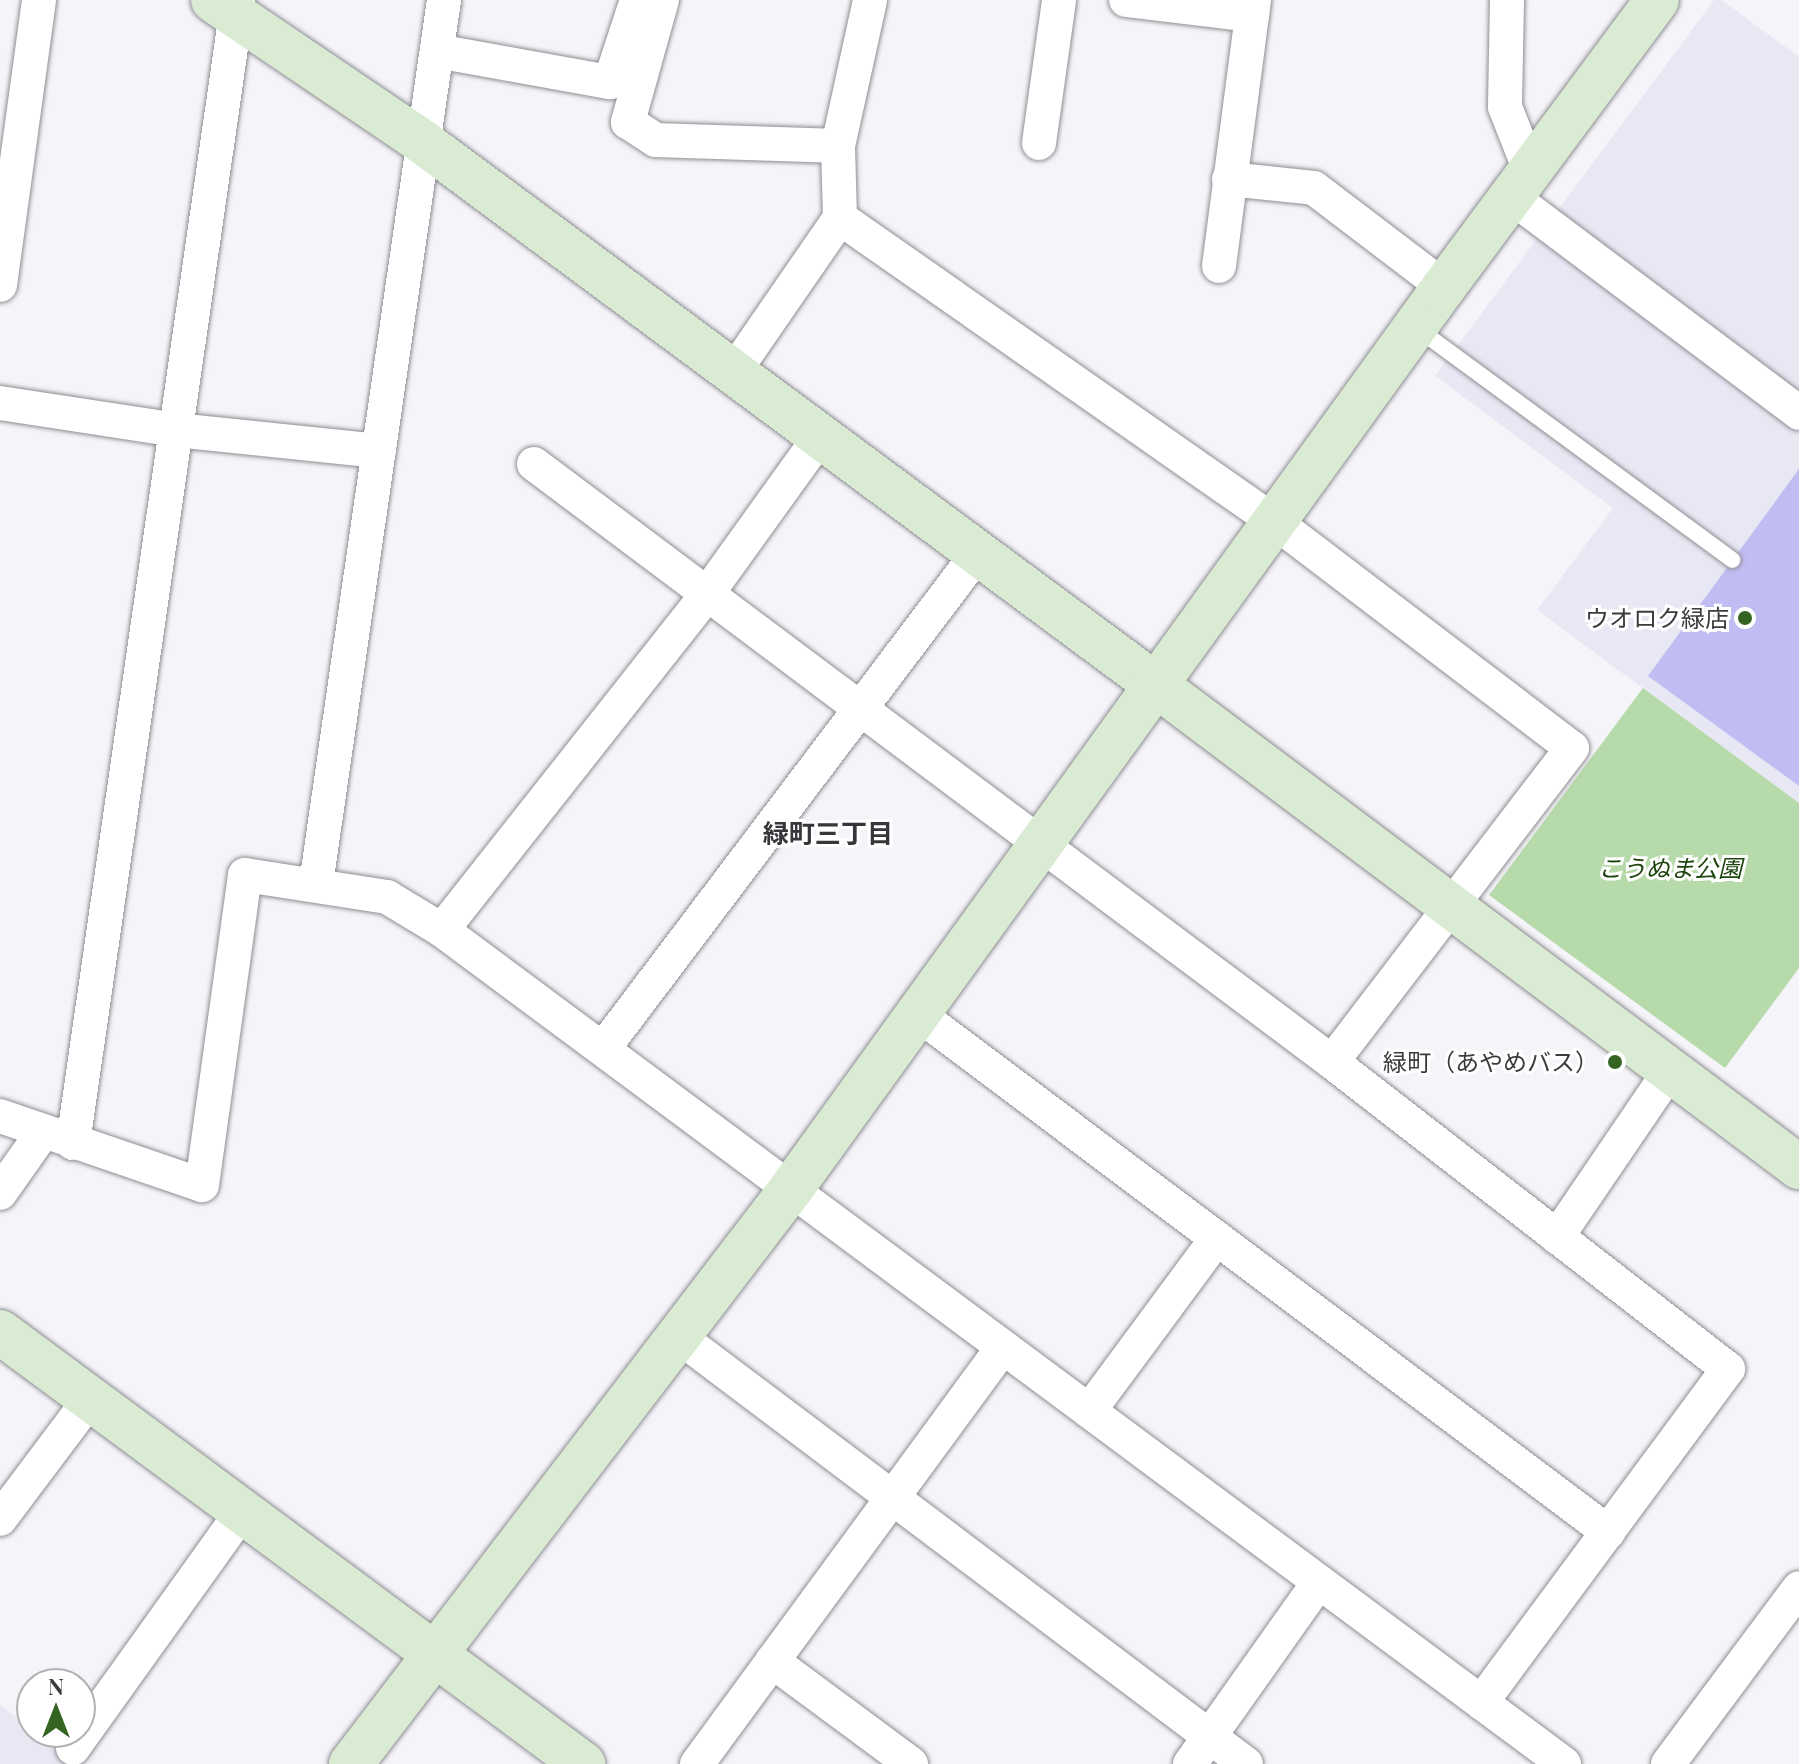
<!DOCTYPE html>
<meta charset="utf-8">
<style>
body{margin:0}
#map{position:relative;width:1799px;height:1764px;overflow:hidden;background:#f4f4f9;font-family:"Playfair Display","Noto Sans JP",serif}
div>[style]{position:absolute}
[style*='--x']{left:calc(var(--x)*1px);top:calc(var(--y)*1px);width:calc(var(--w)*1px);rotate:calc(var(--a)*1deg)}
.built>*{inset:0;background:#e8e8f4}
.green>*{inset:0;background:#b6daa9}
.building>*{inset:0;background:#c1bdf3}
.roads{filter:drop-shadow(0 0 2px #8f8e93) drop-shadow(0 0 2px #8f8e93)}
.lane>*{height:16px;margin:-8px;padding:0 8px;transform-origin:8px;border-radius:8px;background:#fff}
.street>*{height:34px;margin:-17px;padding:0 17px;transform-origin:17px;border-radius:17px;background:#fff}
.secondary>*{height:44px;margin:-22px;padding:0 22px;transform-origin:22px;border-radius:22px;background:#daebd4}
.dots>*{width:22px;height:22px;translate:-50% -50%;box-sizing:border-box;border:4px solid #fff;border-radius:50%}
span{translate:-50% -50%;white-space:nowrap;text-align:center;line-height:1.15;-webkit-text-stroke:6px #fff;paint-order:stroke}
.poi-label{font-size:24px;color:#3c3c3e}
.right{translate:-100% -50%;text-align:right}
.park-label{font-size:24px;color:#1f450e;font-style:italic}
.neighbourhood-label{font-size:26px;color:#37373b;font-weight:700}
.north{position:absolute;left:16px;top:1668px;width:80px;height:80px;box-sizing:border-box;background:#fff;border:2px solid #b1b1b2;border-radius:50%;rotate:0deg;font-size:22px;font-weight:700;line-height:32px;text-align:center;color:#3c3c3e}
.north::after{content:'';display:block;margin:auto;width:28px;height:36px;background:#356322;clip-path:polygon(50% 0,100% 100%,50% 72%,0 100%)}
</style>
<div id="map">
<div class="built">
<div style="clip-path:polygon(1714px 0,1722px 0,1799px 57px,1799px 803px,1537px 610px,1613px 508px,1435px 376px)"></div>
<div style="clip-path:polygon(0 1705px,32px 1728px,32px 1732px,37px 1732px,81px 1764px,0 1764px)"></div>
</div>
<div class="green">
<div style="clip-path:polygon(1643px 688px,1799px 803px,1799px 968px,1725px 1068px,1489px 895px)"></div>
</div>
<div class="building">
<div style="clip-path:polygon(1799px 469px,1799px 786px,1648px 676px)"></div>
</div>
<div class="roads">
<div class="lane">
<div style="--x:1418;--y:329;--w:390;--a:36.3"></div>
</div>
<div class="street">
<div style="--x:662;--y:0;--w:127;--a:105.6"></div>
<div style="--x:628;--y:122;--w:33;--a:33"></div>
<div style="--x:656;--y:140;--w:182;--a:1.9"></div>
<div style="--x:1126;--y:0;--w:127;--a:6.8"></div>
<div style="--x:1507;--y:0;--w:107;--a:91.1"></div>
<div style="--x:1505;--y:107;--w:71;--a:68.5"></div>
<div style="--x:437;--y:51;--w:176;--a:10.2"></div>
<div style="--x:610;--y:82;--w:86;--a:-71.8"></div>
<div style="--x:1039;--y:143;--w:144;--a:-82"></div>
<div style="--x:1229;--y:179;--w:85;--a:6"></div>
<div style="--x:1314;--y:188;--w:163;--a:37.3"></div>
<div style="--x:1513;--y:198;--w:358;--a:36.9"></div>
<div style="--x:840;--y:218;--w:531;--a:34.95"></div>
<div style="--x:1275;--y:522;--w:373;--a:37.3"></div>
<div style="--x:1572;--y:748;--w:395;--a:127.4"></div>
<div style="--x:1219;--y:266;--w:268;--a:-82.5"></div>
<div style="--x:0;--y:285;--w:288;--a:-82.2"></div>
<div style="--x:733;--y:373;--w:188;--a:-55.4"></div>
<div style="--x:840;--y:218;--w:72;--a:-91.6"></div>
<div style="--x:838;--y:146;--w:149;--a:-77.6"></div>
<div style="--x:0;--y:403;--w:178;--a:8.7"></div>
<div style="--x:176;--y:430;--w:204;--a:5.9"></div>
<div style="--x:534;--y:464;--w:997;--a:36.85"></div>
<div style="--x:1332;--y:1062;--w:501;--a:37.78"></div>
<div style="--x:1728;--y:1369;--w:415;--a:126.5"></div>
<div style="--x:316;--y:884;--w:893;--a:-81.76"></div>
<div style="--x:442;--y:930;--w:428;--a:-51.7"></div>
<div style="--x:707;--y:594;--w:193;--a:-54.3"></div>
<div style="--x:918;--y:1014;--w:863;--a:36.9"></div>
<div style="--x:603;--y:1049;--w:622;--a:-52.91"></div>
<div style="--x:0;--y:1116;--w:213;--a:18.9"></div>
<div style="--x:202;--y:1185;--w:313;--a:-82.1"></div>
<div style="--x:245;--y:875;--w:144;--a:8.8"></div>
<div style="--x:387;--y:897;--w:64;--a:31"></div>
<div style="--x:442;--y:930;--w:1398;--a:36.62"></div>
<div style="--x:73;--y:1143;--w:1155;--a:-81.79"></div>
<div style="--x:0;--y:1193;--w:75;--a:-54.8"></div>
<div style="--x:1557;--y:1237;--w:201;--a:-55.8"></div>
<div style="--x:678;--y:1336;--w:711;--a:37"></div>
<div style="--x:1089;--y:1411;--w:215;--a:-53.5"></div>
<div style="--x:0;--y:1519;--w:150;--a:-53.1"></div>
<div style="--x:772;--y:1661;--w:173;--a:36.5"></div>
<div style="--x:73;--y:1748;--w:290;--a:-54.4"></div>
<div style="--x:697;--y:1764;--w:517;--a:-53.73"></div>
<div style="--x:1190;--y:1764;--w:223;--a:-54.7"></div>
<div style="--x:1668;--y:1764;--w:219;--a:-53.3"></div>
</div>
<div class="secondary">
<div style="--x:213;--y:0;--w:255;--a:34.1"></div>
<div style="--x:424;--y:143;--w:911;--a:36.52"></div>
<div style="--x:1156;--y:685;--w:804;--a:36.86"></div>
<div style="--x:0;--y:1332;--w:726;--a:36.54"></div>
<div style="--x:351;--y:1764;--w:724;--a:-52.58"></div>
<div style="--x:791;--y:1189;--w:1114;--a:-54.1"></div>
<div style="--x:1444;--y:287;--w:357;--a:-53.4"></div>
</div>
</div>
<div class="dots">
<div style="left:1745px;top:618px;background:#356322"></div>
<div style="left:1615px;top:1062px;background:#356322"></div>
</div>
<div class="poi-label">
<span class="right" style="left:1729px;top:618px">ウオロク緑店</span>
<span class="right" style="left:1599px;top:1062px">緑町（あやめバス）</span>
</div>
<div class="park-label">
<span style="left:1670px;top:868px">こうぬま公園</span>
</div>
<div class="neighbourhood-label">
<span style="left:828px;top:833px">緑町三丁目</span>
</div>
<div class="north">N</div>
</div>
